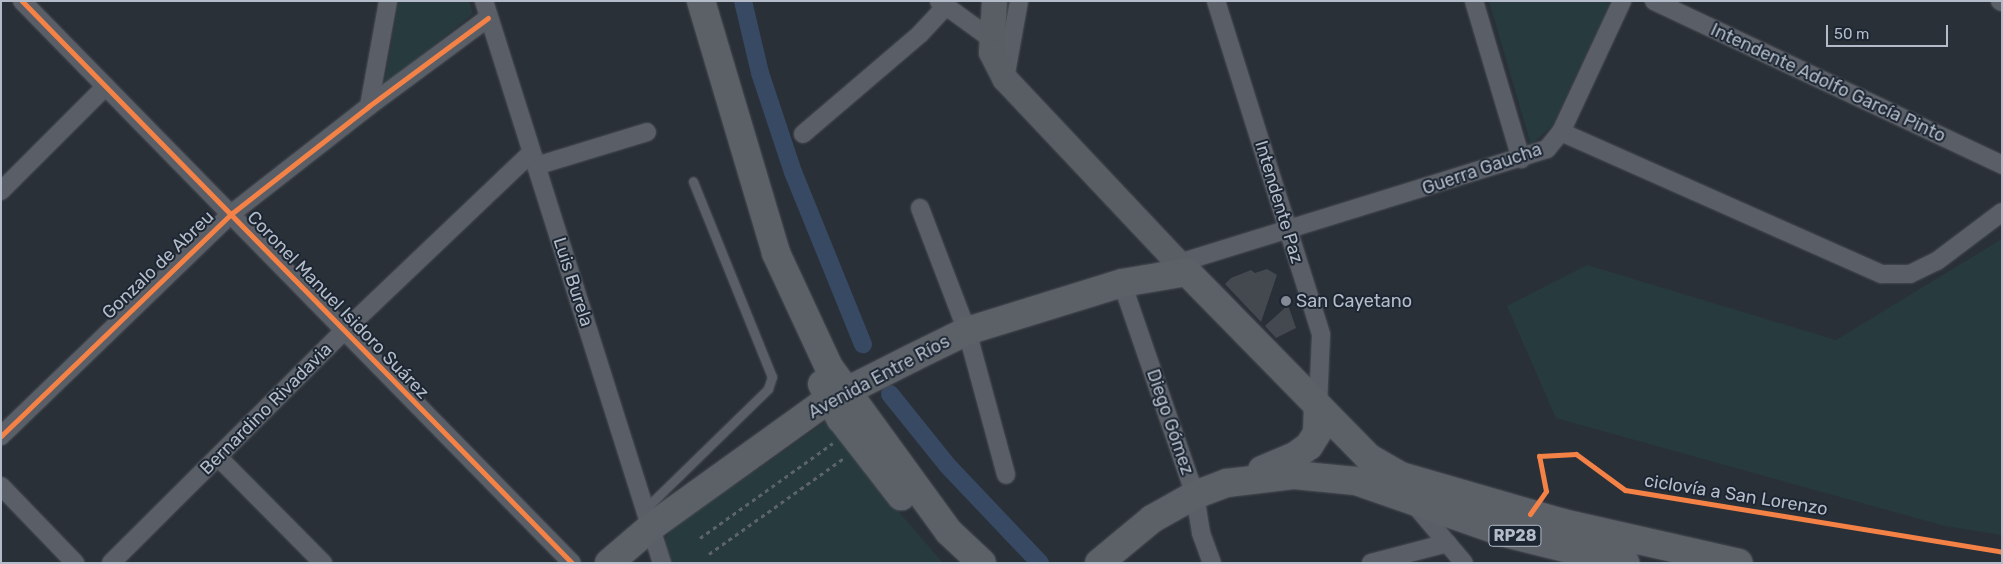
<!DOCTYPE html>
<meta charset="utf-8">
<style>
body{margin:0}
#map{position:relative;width:2003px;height:564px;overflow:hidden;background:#2a3038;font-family:Rubik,sans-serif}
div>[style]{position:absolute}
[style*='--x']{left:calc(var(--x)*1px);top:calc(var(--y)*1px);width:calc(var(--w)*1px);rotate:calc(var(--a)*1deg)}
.green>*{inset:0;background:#273a3e}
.canal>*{height:18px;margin:-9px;padding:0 9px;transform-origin:9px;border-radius:9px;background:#384963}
.building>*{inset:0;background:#444950}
.path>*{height:3px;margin-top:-1.5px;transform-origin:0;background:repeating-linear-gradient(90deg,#5d636a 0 4px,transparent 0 8px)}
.roads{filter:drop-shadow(0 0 1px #484c53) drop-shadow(0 0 1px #484c53)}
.service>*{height:9px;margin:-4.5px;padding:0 4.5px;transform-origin:4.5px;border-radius:4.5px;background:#5a5e66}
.minor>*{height:18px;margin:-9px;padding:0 9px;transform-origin:9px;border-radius:9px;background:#5a5e66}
.secondary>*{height:25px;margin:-12.5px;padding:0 12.5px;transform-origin:12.5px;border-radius:12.5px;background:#595d64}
.primary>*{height:28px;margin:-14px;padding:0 14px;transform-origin:14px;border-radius:14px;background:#5c6168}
.cycleway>*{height:5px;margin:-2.5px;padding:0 2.5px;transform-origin:2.5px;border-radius:2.5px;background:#f48246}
.dots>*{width:14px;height:14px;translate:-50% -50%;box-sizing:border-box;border:2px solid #1d2633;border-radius:50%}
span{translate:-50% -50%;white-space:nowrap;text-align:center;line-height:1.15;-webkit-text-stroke:4px #1d2633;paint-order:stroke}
.shield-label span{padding:1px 4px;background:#1d2633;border:1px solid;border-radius:4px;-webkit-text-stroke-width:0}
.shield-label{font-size:16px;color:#b4bcc9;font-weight:700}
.street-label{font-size:18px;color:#b4bcc9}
.poi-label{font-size:18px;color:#b4bcc9}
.left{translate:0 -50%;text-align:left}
.frame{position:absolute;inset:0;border:2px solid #b4bcc9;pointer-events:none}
.scale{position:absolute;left:1826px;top:25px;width:122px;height:22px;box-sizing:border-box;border:2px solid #b4bcc9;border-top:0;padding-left:6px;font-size:15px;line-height:18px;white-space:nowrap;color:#b4bcc9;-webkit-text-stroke:4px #1d2633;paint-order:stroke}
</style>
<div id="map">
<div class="green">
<div style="clip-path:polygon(399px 1px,469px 1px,473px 14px,384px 85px)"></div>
<div style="clip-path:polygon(1489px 1px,1611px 1px,1552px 126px,1531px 145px)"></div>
<div style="clip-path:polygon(2002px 239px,2002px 535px,1945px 526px,1556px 418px,1507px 306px,1587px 265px,1836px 340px)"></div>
<div style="clip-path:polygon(825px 422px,831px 424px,885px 496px,943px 563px,671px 563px,665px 540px,671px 530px)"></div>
</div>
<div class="canal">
<div style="--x:743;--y:1;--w:74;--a:76.7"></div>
<div style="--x:760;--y:73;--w:104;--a:71.6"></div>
<div style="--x:793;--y:172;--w:186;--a:67.9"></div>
<div style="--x:890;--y:394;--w:91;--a:51.2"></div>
<div style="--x:947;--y:465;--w:135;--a:46.5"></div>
</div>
<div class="building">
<div style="clip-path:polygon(1267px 269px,1277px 275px,1261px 322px,1225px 284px,1231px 278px,1251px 270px,1255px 273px)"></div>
<div style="clip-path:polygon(1288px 305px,1296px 328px,1276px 338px,1265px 326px)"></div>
</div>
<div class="path">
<div style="--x:700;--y:538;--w:163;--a:-35.5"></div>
<div style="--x:709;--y:554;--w:166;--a:-35.4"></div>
</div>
<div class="roads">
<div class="service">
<div style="--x:645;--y:509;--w:172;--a:-44.3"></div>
<div style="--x:768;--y:389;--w:13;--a:-72"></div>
<div style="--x:772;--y:377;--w:211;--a:-112"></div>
</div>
<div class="minor">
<div style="--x:22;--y:1;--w:786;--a:45.62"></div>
<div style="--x:484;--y:1;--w:590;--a:72.43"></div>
<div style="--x:939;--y:1;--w:63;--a:36"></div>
<div style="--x:1216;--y:1;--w:350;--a:72.5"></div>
<div style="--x:1321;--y:335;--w:71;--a:92.4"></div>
<div style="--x:1474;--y:1;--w:165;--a:73.4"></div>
<div style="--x:1654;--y:1;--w:385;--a:25.2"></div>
<div style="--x:2000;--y:1;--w:2;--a:27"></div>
<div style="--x:1005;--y:79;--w:79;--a:-79.8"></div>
<div style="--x:369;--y:106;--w:107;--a:-79.7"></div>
<div style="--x:1561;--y:132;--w:351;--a:23.9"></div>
<div style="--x:1882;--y:274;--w:28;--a:0"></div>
<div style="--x:1910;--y:274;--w:30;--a:-26"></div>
<div style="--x:1937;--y:261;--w:81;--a:-37"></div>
<div style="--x:803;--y:134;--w:154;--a:-40.5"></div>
<div style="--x:920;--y:34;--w:38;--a:-47"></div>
<div style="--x:536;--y:166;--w:116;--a:-17"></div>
<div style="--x:1;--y:191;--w:148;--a:-45"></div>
<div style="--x:920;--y:208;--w:132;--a:69.1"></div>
<div style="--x:967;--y:331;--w:149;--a:74.8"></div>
<div style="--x:1179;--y:263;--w:385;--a:-17.2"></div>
<div style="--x:1547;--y:149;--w:22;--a:-51"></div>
<div style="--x:1561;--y:132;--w:145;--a:-65"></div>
<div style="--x:1122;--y:283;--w:224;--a:71"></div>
<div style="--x:1195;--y:495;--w:38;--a:81"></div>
<div style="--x:1201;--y:533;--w:32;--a:70"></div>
<div style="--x:1;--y:436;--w:320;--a:-44"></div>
<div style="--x:231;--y:214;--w:175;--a:-38"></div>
<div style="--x:369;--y:106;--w:148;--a:-36.5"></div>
<div style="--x:219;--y:458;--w:148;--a:45.3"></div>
<div style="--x:1;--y:486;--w:107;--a:46.1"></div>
<div style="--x:1414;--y:504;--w:77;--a:49.7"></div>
<div style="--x:111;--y:563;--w:327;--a:-44.9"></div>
<div style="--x:343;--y:332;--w:260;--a:-43.6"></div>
<div style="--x:1371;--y:563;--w:79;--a:-14.7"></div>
</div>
<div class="secondary">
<div style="--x:994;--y:1;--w:51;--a:93.4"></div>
<div style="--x:991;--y:52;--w:30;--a:63"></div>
<div style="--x:1005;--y:79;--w:265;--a:46.7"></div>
</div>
<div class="primary">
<div style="--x:701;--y:1;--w:263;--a:73.4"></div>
<div style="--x:776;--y:253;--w:126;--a:65.1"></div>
<div style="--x:829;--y:367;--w:204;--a:54"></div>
<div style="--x:949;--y:532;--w:45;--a:43.2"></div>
<div style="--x:822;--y:384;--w:40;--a:62"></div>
<div style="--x:841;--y:419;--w:98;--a:52.1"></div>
<div style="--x:1262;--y:470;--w:36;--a:-23"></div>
<div style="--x:1295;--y:456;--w:17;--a:-36"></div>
<div style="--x:1309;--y:446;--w:15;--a:-58"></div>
<div style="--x:1317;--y:433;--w:27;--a:-88"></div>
<div style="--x:609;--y:563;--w:55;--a:-40.6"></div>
<div style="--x:651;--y:527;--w:214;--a:-35.7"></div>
<div style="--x:825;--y:402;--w:97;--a:-26.8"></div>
<div style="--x:912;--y:358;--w:61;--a:-26.1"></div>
<div style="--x:967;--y:331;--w:162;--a:-17.2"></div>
<div style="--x:1122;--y:283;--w:66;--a:-9.6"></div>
<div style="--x:1187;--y:272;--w:259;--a:45.6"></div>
<div style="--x:1368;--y:457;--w:38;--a:30"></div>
<div style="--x:1401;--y:476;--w:169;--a:16.2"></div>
<div style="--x:1563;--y:523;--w:180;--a:12.8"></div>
<div style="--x:1099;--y:563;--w:69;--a:-39.7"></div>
<div style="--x:1152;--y:519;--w:49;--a:-29.2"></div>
<div style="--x:1195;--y:495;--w:34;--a:-21"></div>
<div style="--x:1227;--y:483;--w:67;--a:-6.8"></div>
<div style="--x:1294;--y:475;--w:62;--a:5.5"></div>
<div style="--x:1356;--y:481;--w:158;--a:19.2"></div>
<div style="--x:1505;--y:533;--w:124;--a:14"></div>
</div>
</div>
<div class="cycleway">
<div style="--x:22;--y:1;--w:786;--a:45.62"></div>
<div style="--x:1;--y:436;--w:320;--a:-44"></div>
<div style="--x:231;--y:214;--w:175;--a:-38"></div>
<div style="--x:369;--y:106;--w:148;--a:-36.5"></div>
<div style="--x:1530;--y:514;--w:28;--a:-55"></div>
<div style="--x:1546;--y:491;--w:36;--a:-101"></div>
<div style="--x:1539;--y:456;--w:37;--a:-3"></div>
<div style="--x:1576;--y:454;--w:61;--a:36.3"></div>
<div style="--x:1625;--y:490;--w:382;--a:9.3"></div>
</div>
<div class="dots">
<div style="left:1286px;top:301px;background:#848b96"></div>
</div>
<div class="shield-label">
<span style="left:1515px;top:536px">RP28</span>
</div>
<div class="street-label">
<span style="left:1828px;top:83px;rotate:25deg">Intendente Adolfo García Pinto</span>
<span style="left:1482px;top:169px;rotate:-19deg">Guerra Gaucha</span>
<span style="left:1279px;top:202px;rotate:73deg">Intendente Paz</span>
<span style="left:158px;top:265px;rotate:-44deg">Gonzalo de Abreu</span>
<span style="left:573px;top:282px;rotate:72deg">Luis Burela</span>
<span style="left:338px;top:305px;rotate:46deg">Coronel Manuel Isidoro Suárez</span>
<span style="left:879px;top:377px;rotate:-28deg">Avenida Entre Ríos</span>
<span style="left:266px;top:409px;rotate:-45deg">Bernardino Rivadavia</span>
<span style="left:1170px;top:422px;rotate:71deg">Diego Gómez</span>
<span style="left:1736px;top:495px;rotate:9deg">ciclovía a San Lorenzo</span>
</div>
<div class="poi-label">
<span class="left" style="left:1296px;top:301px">San Cayetano</span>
</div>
<div class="frame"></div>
<div class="scale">50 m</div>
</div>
